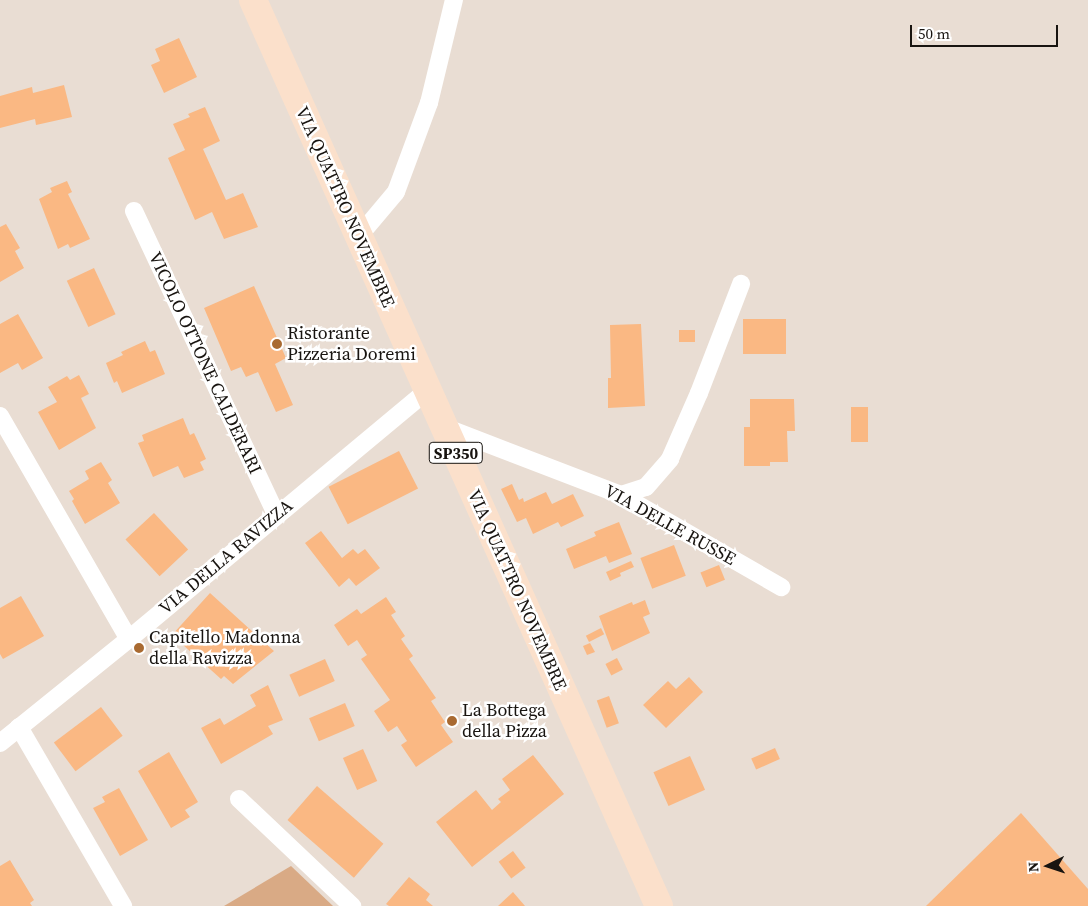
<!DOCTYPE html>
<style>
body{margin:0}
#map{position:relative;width:1088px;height:906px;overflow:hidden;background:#e9ddd3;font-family:"Source Serif 4",serif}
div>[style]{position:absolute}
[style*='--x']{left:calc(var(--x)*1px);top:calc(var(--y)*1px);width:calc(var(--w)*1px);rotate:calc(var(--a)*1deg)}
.green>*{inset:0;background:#d9aa85}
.building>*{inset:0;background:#fab883;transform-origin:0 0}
.minor>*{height:18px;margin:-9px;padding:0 9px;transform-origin:9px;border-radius:9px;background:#fff}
.primary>*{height:28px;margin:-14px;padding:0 14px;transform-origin:14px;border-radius:14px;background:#fbe0cb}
.dots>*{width:14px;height:14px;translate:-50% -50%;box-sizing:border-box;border:2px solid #fff;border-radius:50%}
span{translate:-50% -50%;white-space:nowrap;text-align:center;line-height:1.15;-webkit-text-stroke:5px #fff;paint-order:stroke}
.shield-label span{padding:1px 4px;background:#fff;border:1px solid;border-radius:4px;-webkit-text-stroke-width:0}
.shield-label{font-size:16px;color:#181410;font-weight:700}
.street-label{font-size:18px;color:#181410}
.poi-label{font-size:18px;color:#181410}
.left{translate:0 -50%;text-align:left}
.north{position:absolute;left:1023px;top:841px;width:50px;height:50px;-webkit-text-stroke:4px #fff;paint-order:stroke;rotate:266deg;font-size:14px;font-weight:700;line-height:20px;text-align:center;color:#181410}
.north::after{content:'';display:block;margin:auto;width:18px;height:22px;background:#181410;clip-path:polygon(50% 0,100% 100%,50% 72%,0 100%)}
.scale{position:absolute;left:910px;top:25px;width:148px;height:22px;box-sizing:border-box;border:2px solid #181410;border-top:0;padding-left:6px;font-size:15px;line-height:18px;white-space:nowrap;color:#181410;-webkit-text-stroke:4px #fff;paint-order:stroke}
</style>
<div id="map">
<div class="green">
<div style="clip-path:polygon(291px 866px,333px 906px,224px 906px)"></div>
</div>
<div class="building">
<div style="clip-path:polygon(179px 38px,197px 77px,164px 93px,151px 65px,160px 61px,155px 49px)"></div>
<div style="clip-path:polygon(64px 85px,72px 117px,36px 125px,35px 119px,0 128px,0 96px,32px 87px,33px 93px)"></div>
<div style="clip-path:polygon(205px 107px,220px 141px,203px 149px,226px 200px,243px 193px,258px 227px,224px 239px,212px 212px,195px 220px,168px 158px,185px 150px,173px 124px,190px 117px,188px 114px)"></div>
<div style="clip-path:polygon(67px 181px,72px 192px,68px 194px,90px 239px,70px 248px,68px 244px,58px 249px,39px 199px,52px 192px,50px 188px)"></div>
<div style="clip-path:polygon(6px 224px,20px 248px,15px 251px,24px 268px,0 282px,0 227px)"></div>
<div style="left:94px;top:268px;width:51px;height:30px;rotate:65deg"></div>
<div style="clip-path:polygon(254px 286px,286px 358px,275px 364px,293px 405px,276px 412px,258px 372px,246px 377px,241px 367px,231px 371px,204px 308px)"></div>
<div style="clip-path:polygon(18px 314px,43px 358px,22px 370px,18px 363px,0 373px,0 324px)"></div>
<div style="left:743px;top:319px;width:43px;height:35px"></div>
<div style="clip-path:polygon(641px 324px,645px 406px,608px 408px,608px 378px,611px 378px,610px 325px)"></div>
<div style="left:679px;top:330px;width:16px;height:12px"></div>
<div style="clip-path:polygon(145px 341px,150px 352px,155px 350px,165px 374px,122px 393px,117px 381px,114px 383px,106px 363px,123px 355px,121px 352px)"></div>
<div style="clip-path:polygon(79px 375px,89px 394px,81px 398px,96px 428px,59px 450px,38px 412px,57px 402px,48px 387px,67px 376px,70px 380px)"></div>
<div style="clip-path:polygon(750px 399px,794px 399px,795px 431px,787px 431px,788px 462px,770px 462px,770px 466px,744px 466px,744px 427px,750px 427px)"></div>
<div style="left:851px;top:407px;width:17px;height:35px"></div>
<div style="clip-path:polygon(183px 418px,190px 435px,194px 433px,206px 459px,200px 462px,204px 470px,184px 478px,178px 466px,153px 477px,138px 443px,144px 441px,142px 435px)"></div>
<div style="left:399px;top:451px;width:42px;height:79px;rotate:63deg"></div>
<div style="clip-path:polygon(101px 462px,112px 480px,108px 483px,120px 503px,85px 524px,72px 501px,74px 499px,69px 491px,89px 479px,85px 471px)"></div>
<div style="clip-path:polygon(512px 484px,519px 500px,523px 498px,524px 502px,546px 492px,552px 504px,573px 494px,584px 516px,561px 527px,558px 522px,533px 534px,526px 518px,517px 522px,501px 489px)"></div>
<div style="left:154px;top:513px;width:50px;height:39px;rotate:47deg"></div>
<div style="clip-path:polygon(619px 522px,632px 554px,609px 563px,606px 556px,574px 569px,566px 549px,596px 536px,594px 532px)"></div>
<div style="clip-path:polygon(321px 531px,342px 558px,353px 549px,358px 554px,365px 549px,380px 568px,356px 586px,349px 578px,339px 587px,305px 543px)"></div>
<div style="left:674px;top:545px;width:33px;height:36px;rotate:69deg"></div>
<div style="clip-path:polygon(631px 561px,634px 567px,620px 573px,621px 576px,610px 581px,606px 572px)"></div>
<div style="left:719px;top:565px;width:16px;height:20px;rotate:68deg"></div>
<div style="clip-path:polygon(210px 593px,274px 651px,233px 684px,224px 676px,221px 679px,172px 635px)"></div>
<div style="clip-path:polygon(21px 596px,44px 636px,3px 659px,0 654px,0 608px)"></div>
<div style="clip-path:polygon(386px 597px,396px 612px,391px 615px,405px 636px,401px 639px,413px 656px,409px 659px,436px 698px,431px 701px,445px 722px,441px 725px,453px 742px,416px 767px,401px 745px,407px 741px,397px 726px,388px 732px,374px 711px,390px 700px,361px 659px,367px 655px,357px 640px,348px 646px,334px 625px,357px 609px,361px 614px)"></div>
<div style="clip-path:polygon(645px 600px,650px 614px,643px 617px,650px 633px,612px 651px,599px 616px,632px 602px,633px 605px)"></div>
<div style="left:601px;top:628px;width:7px;height:17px;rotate:63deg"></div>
<div style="clip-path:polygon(590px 643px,595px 652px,587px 655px,583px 646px)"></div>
<div style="left:617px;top:658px;width:13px;height:13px;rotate:63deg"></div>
<div style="left:325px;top:659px;width:24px;height:39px;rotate:66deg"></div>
<div style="clip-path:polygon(689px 677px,703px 692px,666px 728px,643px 705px,668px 681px,676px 689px)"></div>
<div style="clip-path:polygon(268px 685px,283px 720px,268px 726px,273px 734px,221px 764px,201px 728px,220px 718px,224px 725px,256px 706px,250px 695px)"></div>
<div style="left:609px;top:696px;width:29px;height:13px;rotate:70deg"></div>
<div style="left:345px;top:703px;width:25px;height:39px;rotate:67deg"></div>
<div style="left:101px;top:707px;width:36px;height:59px;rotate:53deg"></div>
<div style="left:775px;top:748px;width:12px;height:26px;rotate:66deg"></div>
<div style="left:363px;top:749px;width:35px;height:22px;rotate:66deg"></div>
<div style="clip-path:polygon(169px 752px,198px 802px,185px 810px,190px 817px,171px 828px,138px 771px)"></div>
<div style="clip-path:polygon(533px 755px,564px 794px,472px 867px,436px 822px,476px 790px,492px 810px,501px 802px,498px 799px,510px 790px,502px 779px)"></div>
<div style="left:690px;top:756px;width:37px;height:40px;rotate:66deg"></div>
<div style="left:317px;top:786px;width:88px;height:45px;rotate:41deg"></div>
<div style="clip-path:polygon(119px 788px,148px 840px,120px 856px,93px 808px,105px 802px,102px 797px)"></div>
<div style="clip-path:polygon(1021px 813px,1088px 889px,1088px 906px,926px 906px)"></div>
<div style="left:513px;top:851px;width:21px;height:18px;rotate:53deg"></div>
<div style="clip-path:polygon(10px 860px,34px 900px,30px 903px,32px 906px,0 906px,0 866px)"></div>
<div style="clip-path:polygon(409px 877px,430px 894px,426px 900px,433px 906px,389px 906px,386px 904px)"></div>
<div style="clip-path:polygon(513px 892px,525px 906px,498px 906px)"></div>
</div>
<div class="minor">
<div style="--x:134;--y:211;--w:335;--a:64.9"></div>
<div style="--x:359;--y:236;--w:57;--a:-49.9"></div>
<div style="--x:396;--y:192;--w:95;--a:-69.7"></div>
<div style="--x:429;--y:103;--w:106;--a:-76.4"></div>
<div style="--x:0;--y:416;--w:258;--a:60"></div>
<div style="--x:444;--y:427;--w:190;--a:21"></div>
<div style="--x:621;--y:495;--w:185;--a:29.9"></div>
<div style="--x:621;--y:495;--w:26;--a:-18"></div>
<div style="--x:646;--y:487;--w:37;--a:-49"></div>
<div style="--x:670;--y:459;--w:72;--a:-66.3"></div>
<div style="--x:699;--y:393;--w:117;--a:-68.9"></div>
<div style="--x:19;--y:727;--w:207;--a:59.8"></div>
<div style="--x:0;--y:743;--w:166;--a:-38.9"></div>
<div style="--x:129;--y:639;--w:389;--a:-39.8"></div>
<div style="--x:239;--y:799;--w:156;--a:43.4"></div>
</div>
<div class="primary">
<div style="--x:253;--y:0;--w:993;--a:65.86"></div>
</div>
<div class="dots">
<div style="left:277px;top:344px;background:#a96a31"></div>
<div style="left:139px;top:648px;background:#a96a31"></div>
<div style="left:452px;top:721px;background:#a96a31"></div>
</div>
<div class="shield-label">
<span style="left:456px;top:453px">SP350</span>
</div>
<div class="street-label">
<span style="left:345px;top:207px;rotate:66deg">VIA QUATTRO NOVEMBRE</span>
<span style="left:205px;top:363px;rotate:65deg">VICOLO OTTONE CALDERARI</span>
<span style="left:670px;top:525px;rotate:29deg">VIA DELLE RUSSE</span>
<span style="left:226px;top:557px;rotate:-40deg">VIA DELLA RAVIZZA</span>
<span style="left:517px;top:590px;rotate:66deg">VIA QUATTRO NOVEMBRE</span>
</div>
<div class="poi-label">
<span class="left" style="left:287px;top:344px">Ristorante<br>Pizzeria Doremi</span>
<span class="left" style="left:149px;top:648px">Capitello Madonna<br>della Ravizza</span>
<span class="left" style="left:462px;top:721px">La Bottega<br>della Pizza</span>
</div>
<div class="north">N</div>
<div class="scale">50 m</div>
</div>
